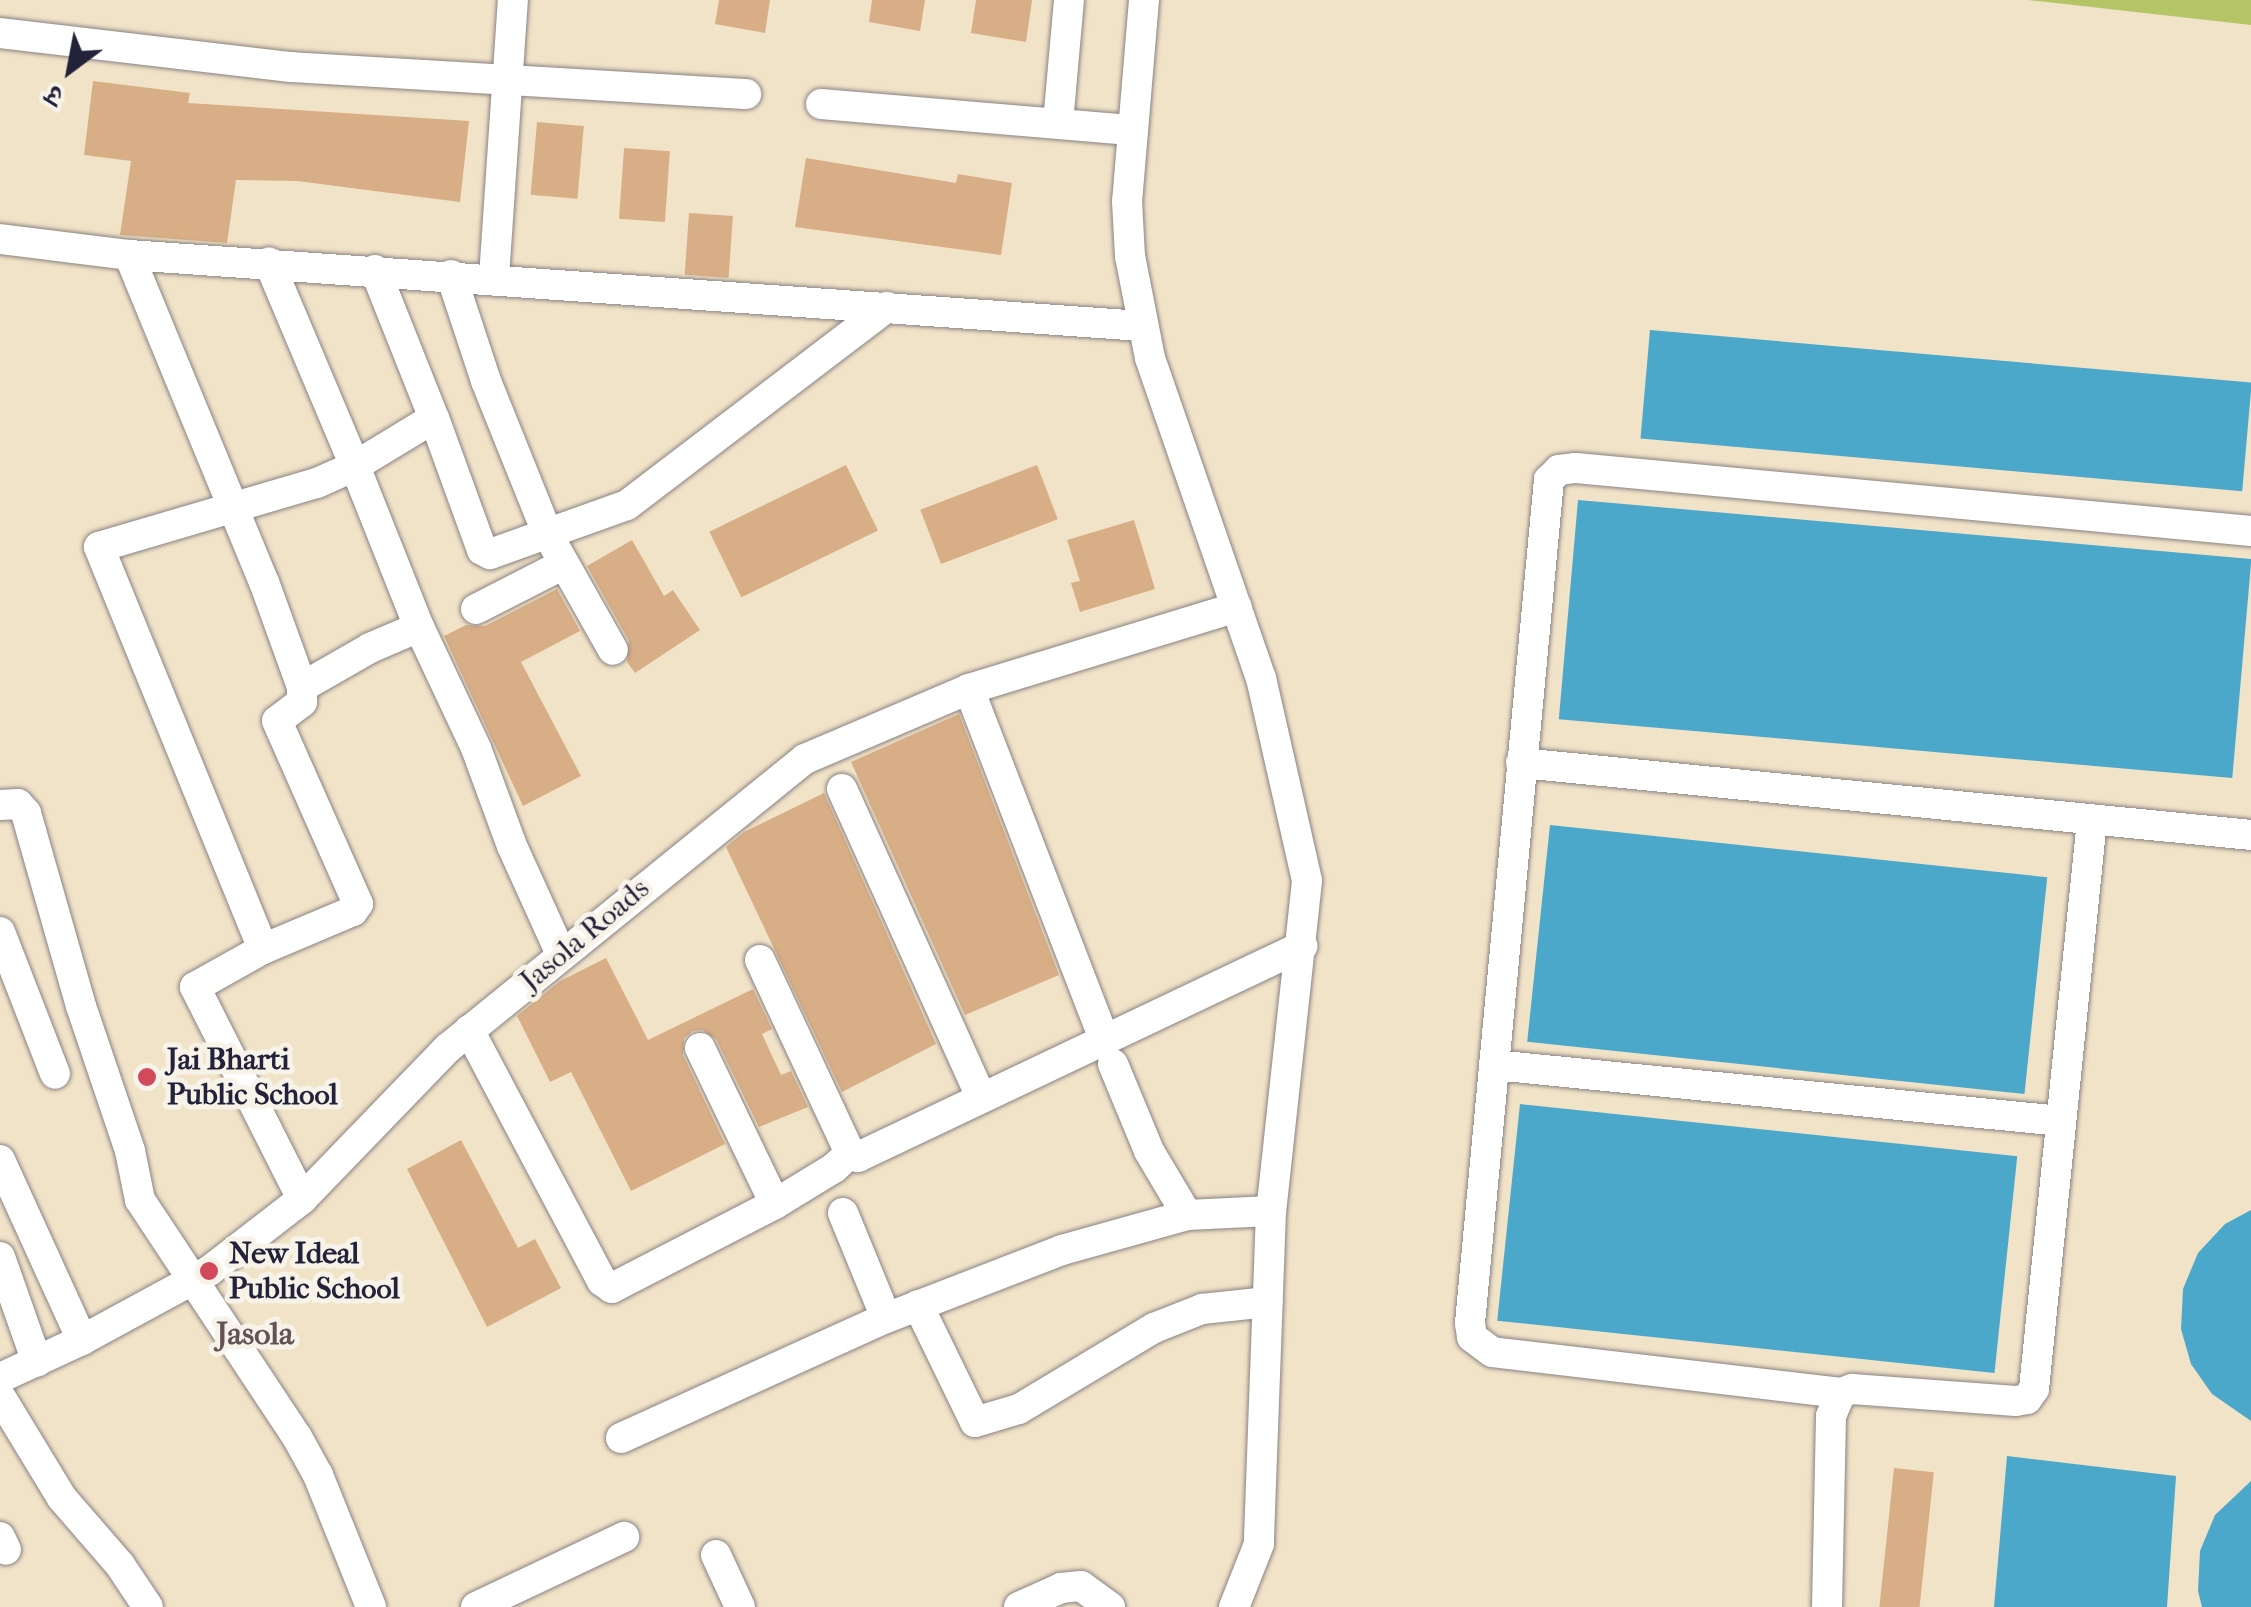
<!DOCTYPE html>
<meta charset="utf-8">
<style>
body{margin:0}
#map{position:relative;width:2251px;height:1607px;overflow:hidden;background:#f1e3c8;font-family:"IM FELL French Canon","Noto Serif Devanagari",serif}
div>[style]{position:absolute}
[style*='--x']{left:calc(var(--x)*1px);top:calc(var(--y)*1px);width:calc(var(--w)*1px);rotate:calc(var(--a)*1deg)}
.green>*{inset:0;background:#b4c467}
.water>*{inset:0;background:#4ba8ca;transform-origin:0 0}
.building>*{inset:0;background:#d8ae86;transform-origin:0 0}
.roads{filter:drop-shadow(0 0 2px #8a8282) drop-shadow(0 0 2px #8a8282)}
.minor>*{height:30px;margin:-15px;padding:0 15px;transform-origin:15px;border-radius:15px;background:#fff}
.dots>*{width:28px;height:28px;translate:-50% -50%;box-sizing:border-box;border:5px solid #f7f3e8;border-radius:50%}
span{translate:-50% -50%;white-space:nowrap;text-align:center;line-height:1.15;-webkit-text-stroke:10px #f7f3e8;paint-order:stroke}
.street-label{font-size:30px;color:#22223b}
.poi-label{font-size:30px;color:#22223b;font-weight:700}
.left{translate:0 -50%;text-align:left}
.neighbourhood-label{font-size:32px;color:#625355;font-weight:700}
.north{position:absolute;left:20px;top:20px;width:100px;height:100px;-webkit-text-stroke:8px #f7f3e8;paint-order:stroke;rotate:212deg;font-size:28px;font-weight:700;line-height:40px;text-align:center;color:#22223b}
.north::after{content:'';display:block;margin:auto;width:35px;height:45px;background:#22223b;clip-path:polygon(50% 0,100% 100%,50% 72%,0 100%)}
</style>
<div id="map">
<div class="green">
<div style="clip-path:polygon(2028px 0,2251px 0,2251px 25px,2047px 2px)"></div>
</div>
<div class="water">
<div style="left:1650px;top:330px;width:604px;height:109px;rotate:5deg"></div>
<div style="left:1578px;top:500px;width:676px;height:220px;rotate:5deg"></div>
<div style="left:1550px;top:825px;width:500px;height:218px;rotate:6deg"></div>
<div style="left:1520px;top:1104px;width:500px;height:218px;rotate:6deg"></div>
<div style="clip-path:polygon(2251px 1210px,2251px 1421px,2212px 1394px,2191px 1364px,2181px 1329px,2183px 1289px,2198px 1253px,2225px 1224px)"></div>
<div style="clip-path:polygon(2007px 1456px,2176px 1476px,2167px 1607px,1994px 1607px)"></div>
<div style="clip-path:polygon(2251px 1481px,2251px 1607px,2202px 1607px,2198px 1591px,2200px 1551px,2215px 1515px)"></div>
</div>
<div class="building">
<div style="clip-path:polygon(719px 0,770px 0,765px 33px,715px 24px)"></div>
<div style="clip-path:polygon(872px 0,925px 0,920px 31px,869px 22px)"></div>
<div style="clip-path:polygon(976px 0,1032px 0,1026px 42px,971px 33px)"></div>
<div style="clip-path:polygon(93px 81px,190px 93px,188px 103px,469px 121px,460px 202px,297px 181px,236px 180px,227px 243px,120px 235px,131px 161px,84px 155px)"></div>
<div style="left:537px;top:122px;width:47px;height:73px;rotate:5deg"></div>
<div style="left:624px;top:148px;width:46px;height:71px;rotate:4deg"></div>
<div style="clip-path:polygon(806px 158px,956px 183px,958px 174px,1012px 183px,1001px 255px,795px 227px)"></div>
<div style="left:689px;top:213px;width:44px;height:62px;rotate:4deg"></div>
<div style="left:846px;top:465px;width:73px;height:152px;rotate:64deg"></div>
<div style="left:1037px;top:465px;width:58px;height:125px;rotate:69deg"></div>
<div style="clip-path:polygon(1134px 520px,1155px 589px,1080px 612px,1071px 583px,1080px 581px,1067px 540px)"></div>
<div style="clip-path:polygon(632px 540px,664px 596px,673px 590px,700px 630px,635px 673px,627px 662px,629px 641px,587px 566px)"></div>
<div style="clip-path:polygon(557px 589px,580px 631px,521px 662px,581px 776px,523px 806px,444px 636px,466px 625px,485px 626px)"></div>
<div style="clip-path:polygon(959px 714px,1059px 975px,965px 1015px,851px 762px)"></div>
<div style="clip-path:polygon(824px 793px,936px 1044px,842px 1092px,726px 847px,744px 832px)"></div>
<div style="clip-path:polygon(606px 958px,648px 1040px,753px 989px,772px 1029px,762px 1034px,781px 1075px,791px 1071px,808px 1107px,759px 1127px,716px 1039px,702px 1030px,693px 1031px,684px 1038px,683px 1055px,725px 1144px,631px 1191px,571px 1072px,550px 1082px,517px 1016px,560px 981px)"></div>
<div style="clip-path:polygon(461px 1140px,518px 1248px,535px 1239px,561px 1288px,487px 1327px,407px 1169px)"></div>
<div style="left:1894px;top:1468px;width:40px;height:140px;rotate:6deg"></div>
</div>
<div class="roads">
<div class="minor">
<div style="--x:1144;--y:0;--w:202;--a:94.8"></div>
<div style="--x:1127;--y:201;--w:55;--a:86.9"></div>
<div style="--x:1130;--y:256;--w:104;--a:78.9"></div>
<div style="--x:1150;--y:358;--w:339;--a:70.9"></div>
<div style="--x:1261;--y:678;--w:208;--a:77.2"></div>
<div style="--x:1307;--y:881;--w:332;--a:96.2"></div>
<div style="--x:1271;--y:1211;--w:333;--a:92.1"></div>
<div style="--x:1259;--y:1544;--w:68;--a:111.6"></div>
<div style="--x:0;--y:33;--w:293;--a:6.7"></div>
<div style="--x:291;--y:67;--w:456;--a:3.4"></div>
<div style="--x:821;--y:104;--w:313;--a:4.8"></div>
<div style="--x:1058;--y:123;--w:123;--a:-84.9"></div>
<div style="--x:0;--y:239;--w:130;--a:7.1"></div>
<div style="--x:129;--y:255;--w:1016;--a:4.01"></div>
<div style="--x:129;--y:255;--w:354;--a:67.6"></div>
<div style="--x:264;--y:582;--w:112;--a:70.1"></div>
<div style="--x:302;--y:687;--w:15;--a:90"></div>
<div style="--x:302;--y:702;--w:31;--a:143"></div>
<div style="--x:277;--y:721;--w:200;--a:66.1"></div>
<div style="--x:358;--y:904;--w:9;--a:126"></div>
<div style="--x:353;--y:911;--w:98;--a:157.1"></div>
<div style="--x:263;--y:949;--w:78;--a:150.8"></div>
<div style="--x:195;--y:987;--w:237;--a:63.2"></div>
<div style="--x:375;--y:270;--w:159;--a:68.3"></div>
<div style="--x:451;--y:275;--w:112;--a:71.7"></div>
<div style="--x:486;--y:381;--w:164;--a:68.1"></div>
<div style="--x:547;--y:533;--w:134;--a:60.6"></div>
<div style="--x:494;--y:277;--w:278;--a:-86.1"></div>
<div style="--x:476;--y:609;--w:97;--a:-27.1"></div>
<div style="--x:302;--y:687;--w:78;--a:-29.8"></div>
<div style="--x:370;--y:648;--w:53;--a:-23.2"></div>
<div style="--x:969;--y:689;--w:373;--a:68.9"></div>
<div style="--x:1521;--y:763;--w:734;--a:5.63"></div>
<div style="--x:842;--y:789;--w:338;--a:65.7"></div>
<div style="--x:0;--y:805;--w:18;--a:-3"></div>
<div style="--x:18;--y:804;--w:12;--a:48"></div>
<div style="--x:26;--y:813;--w:201;--a:74.1"></div>
<div style="--x:81;--y:1006;--w:153;--a:71.3"></div>
<div style="--x:130;--y:1151;--w:50;--a:78.5"></div>
<div style="--x:140;--y:1200;--w:284;--a:56.5"></div>
<div style="--x:297;--y:1437;--w:43;--a:61.1"></div>
<div style="--x:318;--y:1475;--w:142;--a:68.1"></div>
<div style="--x:0;--y:932;--w:152;--a:68.8"></div>
<div style="--x:263;--y:949;--w:434;--a:-112.2"></div>
<div style="--x:99;--y:547;--w:227;--a:-16.4"></div>
<div style="--x:317;--y:483;--w:42;--a:-24.1"></div>
<div style="--x:355;--y:466;--w:221;--a:-112.9"></div>
<div style="--x:561;--y:954;--w:119;--a:-114.4"></div>
<div style="--x:512;--y:846;--w:104;--a:-110.2"></div>
<div style="--x:476;--y:748;--w:134;--a:-115.2"></div>
<div style="--x:419;--y:627;--w:173;--a:-111.7"></div>
<div style="--x:355;--y:466;--w:92;--a:-31.3"></div>
<div style="--x:434;--y:418;--w:140;--a:70"></div>
<div style="--x:482;--y:550;--w:9;--a:27"></div>
<div style="--x:490;--y:554;--w:145;--a:-19.7"></div>
<div style="--x:627;--y:505;--w:327;--a:-37.3"></div>
<div style="--x:760;--y:960;--w:213;--a:65"></div>
<div style="--x:850;--y:1153;--w:9;--a:27"></div>
<div style="--x:858;--y:1157;--w:492;--a:-25.4"></div>
<div style="--x:469;--y:1030;--w:284;--a:62.1"></div>
<div style="--x:602;--y:1281;--w:12;--a:35"></div>
<div style="--x:612;--y:1288;--w:183;--a:-27.3"></div>
<div style="--x:775;--y:1204;--w:69;--a:-31.4"></div>
<div style="--x:834;--y:1168;--w:22;--a:-43"></div>
<div style="--x:700;--y:1048;--w:173;--a:64.3"></div>
<div style="--x:1113;--y:1064;--w:94;--a:67.5"></div>
<div style="--x:1149;--y:1151;--w:74;--a:59.3"></div>
<div style="--x:1494;--y:1065;--w:570;--a:5.64"></div>
<div style="--x:0;--y:1160;--w:198;--a:65.5"></div>
<div style="--x:843;--y:1213;--w:113;--a:67.7"></div>
<div style="--x:0;--y:1257;--w:111;--a:70.6"></div>
<div style="--x:918;--y:1305;--w:130;--a:64"></div>
<div style="--x:975;--y:1422;--w:46;--a:-16.5"></div>
<div style="--x:1019;--y:1409;--w:157;--a:-31"></div>
<div style="--x:1154;--y:1328;--w:52;--a:-21.6"></div>
<div style="--x:1202;--y:1309;--w:66;--a:-6.1"></div>
<div style="--x:0;--y:1378;--w:90;--a:-24.9"></div>
<div style="--x:82;--y:1340;--w:145;--a:-28.5"></div>
<div style="--x:209;--y:1271;--w:118;--a:-37.7"></div>
<div style="--x:302;--y:1199;--w:210;--a:-46"></div>
<div style="--x:448;--y:1048;--w:459;--a:-39"></div>
<div style="--x:805;--y:759;--w:178;--a:-23.1"></div>
<div style="--x:969;--y:689;--w:280;--a:-17"></div>
<div style="--x:1841;--y:1393;--w:351;--a:-173.3"></div>
<div style="--x:1492;--y:1352;--w:25;--a:-143"></div>
<div style="--x:1472;--y:1337;--w:14;--a:-98"></div>
<div style="--x:1470;--y:1323;--w:847;--a:-84.65"></div>
<div style="--x:1549;--y:480;--w:14;--a:-45"></div>
<div style="--x:1559;--y:470;--w:17;--a:-7"></div>
<div style="--x:1576;--y:468;--w:678;--a:5.33"></div>
<div style="--x:0;--y:1396;--w:119;--a:58.7"></div>
<div style="--x:62;--y:1498;--w:89;--a:49.1"></div>
<div style="--x:120;--y:1565;--w:50;--a:56.3"></div>
<div style="--x:621;--y:1438;--w:291;--a:-24.4"></div>
<div style="--x:886;--y:1318;--w:189;--a:-21.1"></div>
<div style="--x:1062;--y:1250;--w:130;--a:-15.6"></div>
<div style="--x:1187;--y:1215;--w:84;--a:-2.7"></div>
<div style="--x:0;--y:1537;--w:14;--a:65"></div>
<div style="--x:716;--y:1555;--w:57;--a:65.2"></div>
<div style="--x:476;--y:1607;--w:164;--a:-25.3"></div>
<div style="--x:1019;--y:1607;--w:46;--a:-24.3"></div>
<div style="--x:1061;--y:1588;--w:20;--a:-6"></div>
<div style="--x:1081;--y:1586;--w:36;--a:36"></div>
<div style="--x:1827;--y:1607;--w:191;--a:-88.8"></div>
<div style="--x:1831;--y:1416;--w:25;--a:-67"></div>
<div style="--x:1841;--y:1393;--w:12;--a:-20"></div>
<div style="--x:1852;--y:1389;--w:164;--a:4.2"></div>
<div style="--x:2016;--y:1401;--w:11;--a:-10"></div>
<div style="--x:2027;--y:1399;--w:12;--a:-55"></div>
<div style="--x:2034;--y:1389;--w:572;--a:-84.18"></div>
</div>
</div>
<div class="dots">
<div style="left:147px;top:1077px;background:#d1495b"></div>
<div style="left:209px;top:1271px;background:#d1495b"></div>
</div>
<div class="street-label">
<span style="left:585px;top:935px;rotate:-40deg">Jasola Roads</span>
</div>
<div class="poi-label">
<span class="left" style="left:167px;top:1077px">Jai Bharti<br>Public School</span>
<span class="left" style="left:229px;top:1271px">New Ideal<br>Public School</span>
</div>
<div class="neighbourhood-label">
<span style="left:255px;top:1334px">Jasola</span>
</div>
<div class="north">उ</div>
</div>
